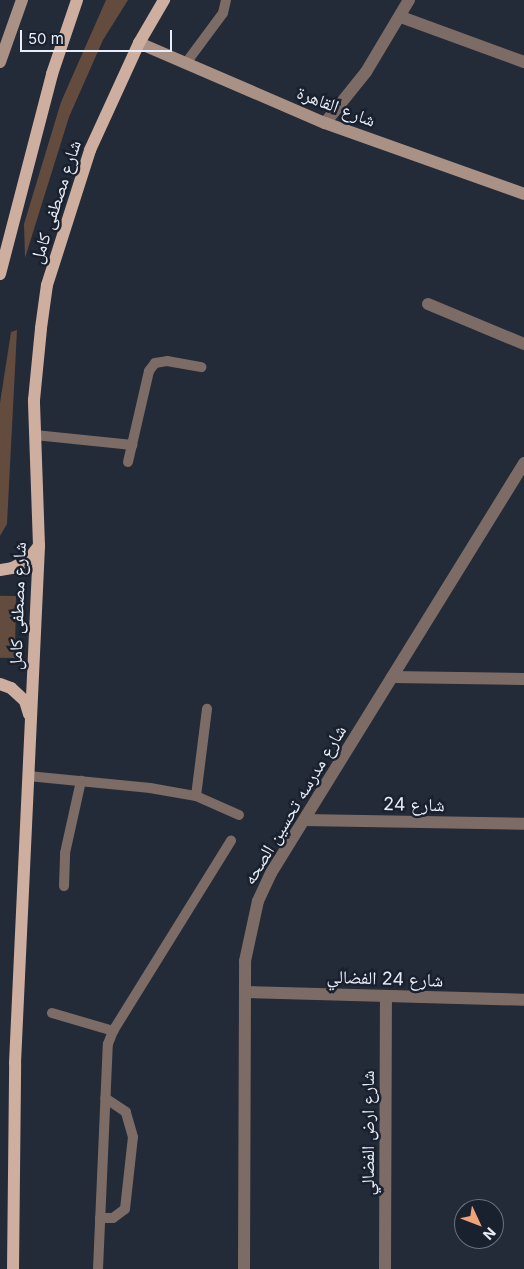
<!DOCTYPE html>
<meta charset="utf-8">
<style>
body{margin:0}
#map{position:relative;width:524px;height:1269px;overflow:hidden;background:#232a38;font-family:Inter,"Noto Naskh Arabic",sans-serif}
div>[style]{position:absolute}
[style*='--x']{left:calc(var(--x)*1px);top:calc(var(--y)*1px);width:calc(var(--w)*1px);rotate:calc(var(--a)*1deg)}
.green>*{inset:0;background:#634b3e;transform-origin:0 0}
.lane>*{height:10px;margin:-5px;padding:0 5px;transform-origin:5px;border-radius:5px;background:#7c6c65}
.street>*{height:12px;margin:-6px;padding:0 6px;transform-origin:6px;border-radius:6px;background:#7c6c65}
.secondary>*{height:12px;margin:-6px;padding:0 6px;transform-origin:6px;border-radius:6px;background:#aa9185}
.primary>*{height:12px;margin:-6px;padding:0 6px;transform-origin:6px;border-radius:6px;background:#ceae9e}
span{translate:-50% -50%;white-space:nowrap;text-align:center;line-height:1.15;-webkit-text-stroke:5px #1a212e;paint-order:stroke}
.street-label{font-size:18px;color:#e8edf7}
.north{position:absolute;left:454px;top:1199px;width:50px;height:50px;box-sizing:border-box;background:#1a212e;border:1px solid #6c737e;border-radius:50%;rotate:133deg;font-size:14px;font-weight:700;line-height:20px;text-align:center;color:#e8edf7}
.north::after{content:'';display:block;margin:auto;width:18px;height:22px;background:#f0a279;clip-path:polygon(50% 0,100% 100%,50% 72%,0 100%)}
.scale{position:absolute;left:20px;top:30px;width:152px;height:22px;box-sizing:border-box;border:2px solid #e8edf7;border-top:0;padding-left:6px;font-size:15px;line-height:18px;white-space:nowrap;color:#e8edf7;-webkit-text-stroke:4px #1a212e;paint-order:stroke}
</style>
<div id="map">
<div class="green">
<div style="clip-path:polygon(106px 0,128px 0,103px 40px,69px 117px,25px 258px,24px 224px,61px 102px)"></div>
<div style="clip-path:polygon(17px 330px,7px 524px,0 536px,0 403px,11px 332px)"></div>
<div style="left:16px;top:596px;width:62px;height:16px;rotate:91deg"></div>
</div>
<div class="lane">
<div style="--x:186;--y:63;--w:62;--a:-53.5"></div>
<div style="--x:223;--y:13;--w:13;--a:-77"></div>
<div style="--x:35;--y:435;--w:98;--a:5.9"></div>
<div style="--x:128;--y:462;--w:93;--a:-77"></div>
<div style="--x:149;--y:371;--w:10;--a:-53"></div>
<div style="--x:155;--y:363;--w:12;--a:-9"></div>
<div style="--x:167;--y:361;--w:35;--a:10"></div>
<div style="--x:28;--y:776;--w:123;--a:5.6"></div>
<div style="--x:150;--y:788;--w:47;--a:9.9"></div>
<div style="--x:196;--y:796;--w:47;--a:23.8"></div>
<div style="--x:196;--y:796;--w:88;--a:-82.8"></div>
<div style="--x:64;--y:886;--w:33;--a:-88"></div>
<div style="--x:65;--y:853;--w:74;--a:-77.5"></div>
<div style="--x:52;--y:1013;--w:64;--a:16.4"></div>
<div style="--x:100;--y:1218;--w:13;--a:0"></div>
<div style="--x:113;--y:1218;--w:15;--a:-37"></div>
<div style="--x:125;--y:1209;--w:72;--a:-83.7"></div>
<div style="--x:133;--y:1137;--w:26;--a:-106"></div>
<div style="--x:126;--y:1112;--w:25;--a:-146"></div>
<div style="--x:98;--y:1269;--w:225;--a:-87.5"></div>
<div style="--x:108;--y:1044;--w:14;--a:-69"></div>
<div style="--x:113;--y:1031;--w:224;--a:-58.2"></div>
</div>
<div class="street">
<div style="--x:401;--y:17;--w:131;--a:20.1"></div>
<div style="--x:325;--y:123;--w:65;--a:-51.2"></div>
<div style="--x:366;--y:72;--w:84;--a:-59.2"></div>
<div style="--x:428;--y:304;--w:104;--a:22.6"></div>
<div style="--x:392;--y:677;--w:132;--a:0.9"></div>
<div style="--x:304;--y:820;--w:220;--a:1"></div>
<div style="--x:246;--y:992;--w:278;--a:1.6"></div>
<div style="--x:244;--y:1269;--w:308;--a:-89.8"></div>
<div style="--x:245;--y:961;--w:61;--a:-77.8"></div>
<div style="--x:258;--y:901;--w:31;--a:-65"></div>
<div style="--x:271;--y:873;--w:482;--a:-58.3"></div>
<div style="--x:385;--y:1269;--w:272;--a:-89.8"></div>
</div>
<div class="secondary">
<div style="--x:139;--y:43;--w:202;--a:23.3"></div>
<div style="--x:325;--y:123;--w:211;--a:19.6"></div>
<div style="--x:0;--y:62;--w:66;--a:-70.5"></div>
</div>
<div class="primary">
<div style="--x:0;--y:274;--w:207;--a:-75.4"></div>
<div style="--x:52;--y:74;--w:78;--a:-71.3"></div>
<div style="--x:0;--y:570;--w:12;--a:-9"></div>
<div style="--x:12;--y:568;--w:18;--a:-27"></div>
<div style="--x:28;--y:560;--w:18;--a:-52"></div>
<div style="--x:0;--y:684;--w:12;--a:20"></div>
<div style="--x:11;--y:688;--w:19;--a:43"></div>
<div style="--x:25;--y:701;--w:14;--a:73"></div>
<div style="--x:13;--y:1269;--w:206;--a:-89.4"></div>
<div style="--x:15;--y:1063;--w:518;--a:-87.34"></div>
<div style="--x:39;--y:546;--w:146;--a:-92"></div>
<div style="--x:34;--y:400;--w:72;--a:-84.4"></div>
<div style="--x:41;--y:328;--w:43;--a:-82.1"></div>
<div style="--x:47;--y:285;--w:142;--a:-72.3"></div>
<div style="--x:90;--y:150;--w:118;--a:-65.4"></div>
<div style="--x:139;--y:43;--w:50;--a:-59.8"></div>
</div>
<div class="street-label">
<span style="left:336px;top:107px;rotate:21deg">شارع القاهرة</span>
<span style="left:56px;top:202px;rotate:-72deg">شارع مصطفى كامل</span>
<span style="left:18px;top:606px;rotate:-88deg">شارع مصطفى كامل</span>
<span style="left:295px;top:805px;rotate:-59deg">شارع مدرسه تحسين الصحه</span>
<span style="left:414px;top:805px;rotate:1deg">شارع 24</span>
<span style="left:385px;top:979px;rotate:2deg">شارع 24 الفضالي</span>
<span style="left:368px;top:1133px;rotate:-90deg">شارع ارض الفضالي</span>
</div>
<div class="north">N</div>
<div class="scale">50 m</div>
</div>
